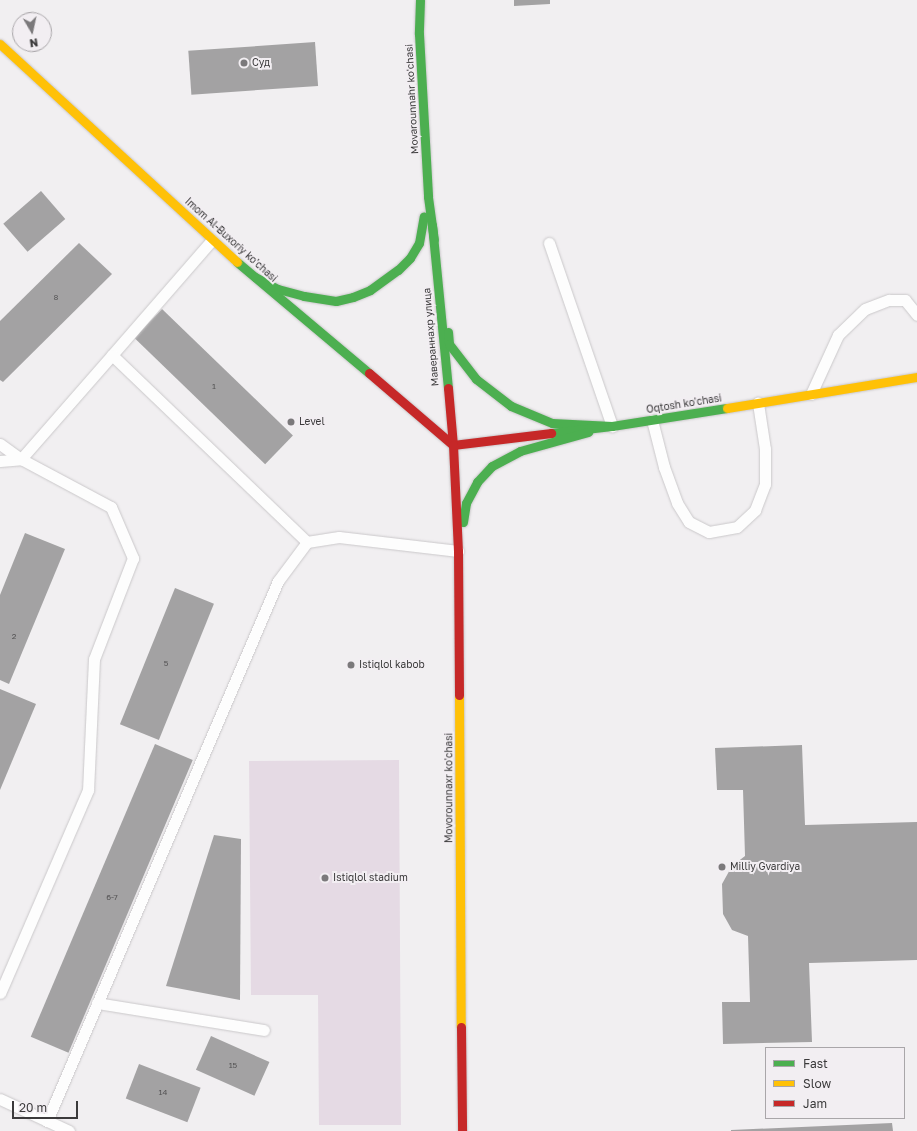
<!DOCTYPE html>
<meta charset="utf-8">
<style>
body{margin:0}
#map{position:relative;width:917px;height:1131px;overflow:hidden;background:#f1eff1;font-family:"Golos Text",sans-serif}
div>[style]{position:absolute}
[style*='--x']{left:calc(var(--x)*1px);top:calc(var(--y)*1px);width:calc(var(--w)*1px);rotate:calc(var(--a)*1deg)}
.green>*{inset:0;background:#e5dae4}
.building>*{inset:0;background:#a3a2a3;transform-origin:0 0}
.roads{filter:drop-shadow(0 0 1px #cac8ca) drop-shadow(0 0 1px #cac8ca)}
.lane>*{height:11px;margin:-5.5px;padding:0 5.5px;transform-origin:5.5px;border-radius:5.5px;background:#fdfdfd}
.fast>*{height:9px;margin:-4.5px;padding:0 4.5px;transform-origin:4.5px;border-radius:4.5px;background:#4caf50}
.slow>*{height:9px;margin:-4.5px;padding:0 4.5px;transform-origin:4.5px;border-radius:4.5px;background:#ffc107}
.jam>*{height:9px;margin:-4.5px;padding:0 4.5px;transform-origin:4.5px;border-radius:4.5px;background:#c62828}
.dots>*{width:11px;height:11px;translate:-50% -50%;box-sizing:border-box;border:2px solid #f2eef2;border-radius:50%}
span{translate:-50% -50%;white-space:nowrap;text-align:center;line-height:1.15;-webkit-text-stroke:4px #f2eef2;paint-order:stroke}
.number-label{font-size:8px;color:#555455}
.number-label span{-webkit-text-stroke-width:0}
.poi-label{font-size:10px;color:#3b3a3b}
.left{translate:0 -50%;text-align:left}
.street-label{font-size:10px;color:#3b3a3b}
.legend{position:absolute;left:765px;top:1047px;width:140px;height:72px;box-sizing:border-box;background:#f2eef2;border:1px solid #a9a6a9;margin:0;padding:5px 7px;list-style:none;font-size:12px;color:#3b3a3b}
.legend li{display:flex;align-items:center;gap:8px;height:20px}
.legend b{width:20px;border:1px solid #a9a6a9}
.north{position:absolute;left:12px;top:12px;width:40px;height:40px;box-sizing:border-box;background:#f2eef2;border:1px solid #a9a6a9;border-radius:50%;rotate:171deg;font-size:11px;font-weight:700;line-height:16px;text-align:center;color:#3b3a3b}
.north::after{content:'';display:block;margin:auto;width:14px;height:18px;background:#7b797b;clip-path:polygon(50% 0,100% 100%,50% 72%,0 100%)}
.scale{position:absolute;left:12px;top:1101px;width:66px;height:18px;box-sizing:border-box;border:2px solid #3b3a3b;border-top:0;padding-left:5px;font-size:12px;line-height:14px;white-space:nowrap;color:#3b3a3b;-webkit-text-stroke:3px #f2eef2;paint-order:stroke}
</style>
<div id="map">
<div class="green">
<div style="clip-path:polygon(399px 760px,401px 1125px,319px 1125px,318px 995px,251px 995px,249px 761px)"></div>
</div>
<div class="building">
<div style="clip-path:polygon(514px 0,550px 0,550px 4px,514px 6px)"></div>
<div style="left:315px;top:42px;width:44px;height:127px;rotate:86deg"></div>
<div style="left:41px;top:191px;width:37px;height:50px;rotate:49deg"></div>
<div style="clip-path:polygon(79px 243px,112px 274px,3px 382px,0 380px,0 321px)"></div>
<div style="left:162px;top:309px;width:182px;height:40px;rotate:44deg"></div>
<div style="clip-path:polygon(25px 533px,65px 549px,9px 684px,0 680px,0 595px)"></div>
<div style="left:175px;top:588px;width:42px;height:147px;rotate:22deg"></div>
<div style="clip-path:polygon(0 689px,36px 704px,0 790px)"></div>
<div style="left:155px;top:744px;width:41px;height:318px;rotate:23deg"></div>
<div style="clip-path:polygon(802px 745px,805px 825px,917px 822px,917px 960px,809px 963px,812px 1042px,723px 1044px,722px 1002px,750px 1002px,748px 936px,732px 930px,723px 914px,722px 884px,732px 866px,745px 856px,743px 790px,717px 790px,715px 748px)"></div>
<div style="clip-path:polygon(214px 835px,241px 839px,240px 1000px,166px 986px)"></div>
<div style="left:211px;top:1036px;width:64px;height:37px;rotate:24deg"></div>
<div style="left:139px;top:1064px;width:66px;height:37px;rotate:21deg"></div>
<div style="clip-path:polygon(892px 1123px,893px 1131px,731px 1131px,731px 1130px)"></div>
</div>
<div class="roads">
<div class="lane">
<div style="--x:549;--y:243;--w:194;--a:71"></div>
<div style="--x:112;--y:355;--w:152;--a:-49"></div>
<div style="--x:811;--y:394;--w:65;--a:-65.4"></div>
<div style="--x:838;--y:335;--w:37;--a:-44"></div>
<div style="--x:865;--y:309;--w:26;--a:-21"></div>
<div style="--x:889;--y:300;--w:16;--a:0"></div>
<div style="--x:905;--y:300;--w:19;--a:51"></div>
<div style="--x:652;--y:420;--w:49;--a:75.7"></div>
<div style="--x:664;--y:467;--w:38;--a:70"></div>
<div style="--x:677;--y:503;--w:22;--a:58"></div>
<div style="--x:689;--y:522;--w:22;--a:27"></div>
<div style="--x:709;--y:532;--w:28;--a:-10"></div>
<div style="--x:737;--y:527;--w:25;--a:-43"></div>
<div style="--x:755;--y:510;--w:28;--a:-69"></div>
<div style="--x:765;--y:484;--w:35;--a:-90"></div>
<div style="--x:765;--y:449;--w:47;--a:-98.7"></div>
<div style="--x:0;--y:444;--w:26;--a:36"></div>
<div style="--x:21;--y:459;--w:138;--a:-48.8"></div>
<div style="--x:112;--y:355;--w:270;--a:43.8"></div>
<div style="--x:0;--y:461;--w:21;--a:-5"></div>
<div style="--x:21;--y:459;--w:102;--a:28.1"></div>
<div style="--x:111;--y:507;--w:56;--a:66.7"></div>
<div style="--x:133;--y:558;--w:108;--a:111.1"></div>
<div style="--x:94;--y:659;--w:131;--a:92.6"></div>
<div style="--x:88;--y:790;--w:221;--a:113.4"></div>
<div style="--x:97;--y:1003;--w:169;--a:9.2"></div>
<div style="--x:0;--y:1099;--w:76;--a:24.9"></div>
<div style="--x:47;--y:1121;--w:587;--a:-66.84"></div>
<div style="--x:278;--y:581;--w:49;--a:-53.4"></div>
<div style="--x:307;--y:542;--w:32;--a:-9"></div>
<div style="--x:339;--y:537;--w:120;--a:6.7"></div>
</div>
<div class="fast">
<div style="--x:420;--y:0;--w:34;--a:92"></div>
<div style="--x:419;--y:34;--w:163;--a:86.8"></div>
<div style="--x:428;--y:197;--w:43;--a:82.1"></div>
<div style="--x:432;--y:225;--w:164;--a:84.4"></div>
<div style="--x:237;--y:262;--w:172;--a:40.1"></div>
<div style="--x:255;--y:277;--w:26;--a:28"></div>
<div style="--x:278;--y:289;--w:27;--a:15"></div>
<div style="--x:304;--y:296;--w:32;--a:9"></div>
<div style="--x:336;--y:301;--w:17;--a:-13"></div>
<div style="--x:353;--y:297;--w:18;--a:-22"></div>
<div style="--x:370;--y:290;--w:34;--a:-36"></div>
<div style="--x:398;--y:270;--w:17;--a:-45"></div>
<div style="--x:410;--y:258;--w:17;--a:-59"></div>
<div style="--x:419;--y:243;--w:27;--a:-80"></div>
<div style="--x:448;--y:332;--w:12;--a:85"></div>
<div style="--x:449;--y:344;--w:44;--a:52.4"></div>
<div style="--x:476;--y:379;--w:44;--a:37.6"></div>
<div style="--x:511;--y:406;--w:44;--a:22.5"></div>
<div style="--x:552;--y:423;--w:60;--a:2.9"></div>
<div style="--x:551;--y:433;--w:61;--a:-6.5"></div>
<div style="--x:612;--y:426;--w:116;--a:-8.9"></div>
<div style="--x:463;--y:522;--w:19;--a:-81"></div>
<div style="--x:466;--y:503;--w:24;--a:-62"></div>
<div style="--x:477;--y:482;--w:22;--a:-47"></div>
<div style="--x:492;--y:466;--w:32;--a:-28"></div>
<div style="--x:520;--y:451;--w:71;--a:-15.6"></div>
</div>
<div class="slow">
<div style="--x:0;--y:44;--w:322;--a:42.6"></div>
<div style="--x:727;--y:408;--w:193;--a:-9.3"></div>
<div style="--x:459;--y:695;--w:332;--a:89.7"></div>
</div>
<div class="jam">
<div style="--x:369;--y:373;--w:111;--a:40.6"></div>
<div style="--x:453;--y:445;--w:99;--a:-7"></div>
<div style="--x:448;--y:388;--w:57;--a:85"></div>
<div style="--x:453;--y:445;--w:106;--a:87.3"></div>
<div style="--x:458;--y:551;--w:144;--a:89.6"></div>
<div style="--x:461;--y:1027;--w:104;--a:89.4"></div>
</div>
</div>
<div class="dots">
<div style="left:244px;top:63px;background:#7b797b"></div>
<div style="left:291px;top:422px;background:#7b797b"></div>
<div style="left:351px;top:665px;background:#7b797b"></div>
<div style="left:722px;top:867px;background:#7b797b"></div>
<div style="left:325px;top:878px;background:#7b797b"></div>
</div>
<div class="number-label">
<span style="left:56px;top:298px">8</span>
<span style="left:214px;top:387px">1</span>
<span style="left:14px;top:637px">2</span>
<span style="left:166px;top:664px">5</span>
<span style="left:112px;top:898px">6-7</span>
<span style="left:233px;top:1066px">15</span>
<span style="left:163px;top:1093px">14</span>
</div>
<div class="poi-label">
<span class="left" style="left:252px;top:63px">Суд</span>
<span class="left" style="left:299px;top:422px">Level</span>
<span class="left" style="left:359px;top:665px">Istiqlol kabob</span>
<span class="left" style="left:730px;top:867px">Milliy Gvardiya</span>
<span class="left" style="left:333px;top:878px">Istiqlol stadium</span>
</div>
<div class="street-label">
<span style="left:412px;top:99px;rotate:-93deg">Movarounnahr ko'chasi</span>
<span style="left:231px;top:240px;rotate:42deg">Imom Al-Buxoriy ko'chasi</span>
<span style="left:431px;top:337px;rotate:-95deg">Мавераннахр улица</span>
<span style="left:684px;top:404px;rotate:-9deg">Oqtosh ko'chasi</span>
<span style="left:449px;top:788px;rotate:-90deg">Movorounnaxr ko'chasi</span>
</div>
<ul class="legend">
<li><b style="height:5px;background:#4caf50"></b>Fast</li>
<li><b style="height:5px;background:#ffc107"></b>Slow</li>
<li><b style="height:5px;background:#c62828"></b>Jam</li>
</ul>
<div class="north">N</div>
<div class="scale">20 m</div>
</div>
